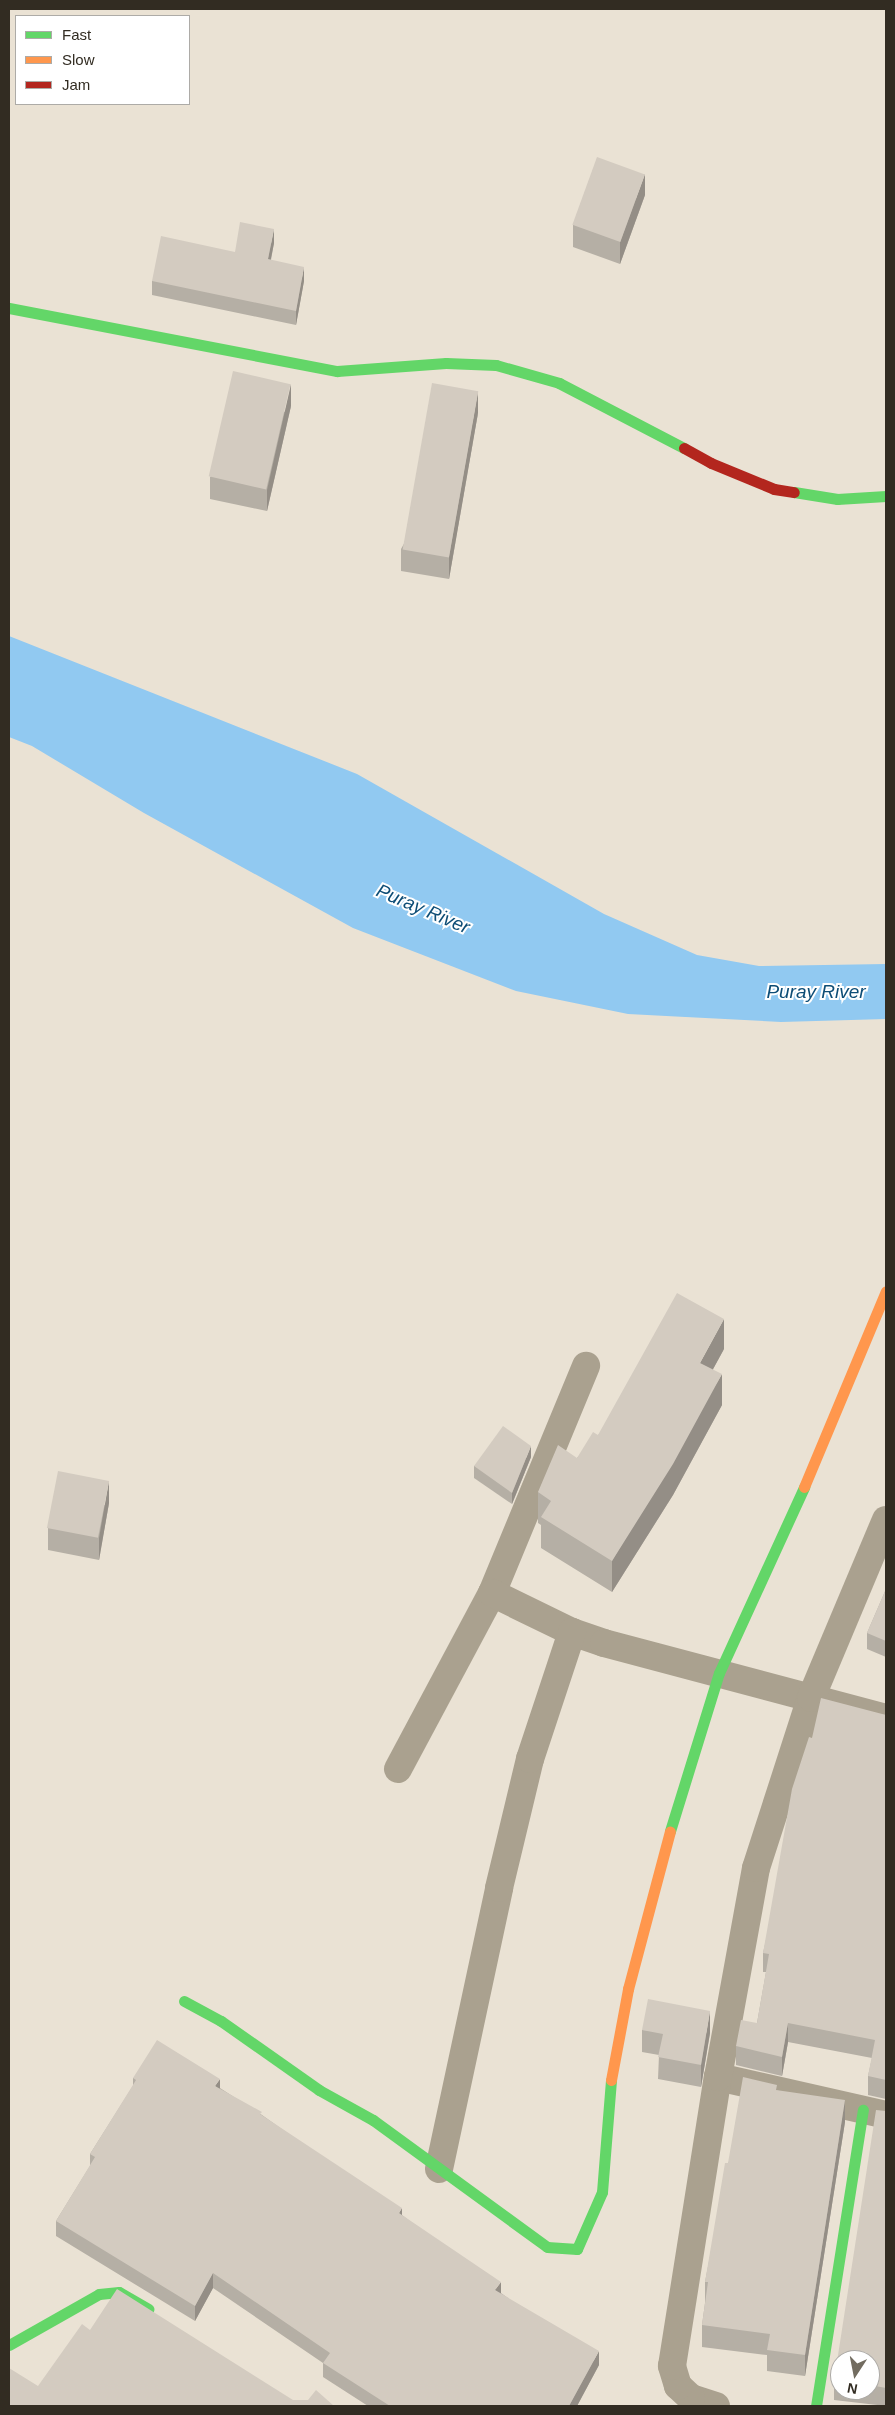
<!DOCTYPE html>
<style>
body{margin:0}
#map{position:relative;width:895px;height:2415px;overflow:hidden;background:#eae2d4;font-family:Helvetica,sans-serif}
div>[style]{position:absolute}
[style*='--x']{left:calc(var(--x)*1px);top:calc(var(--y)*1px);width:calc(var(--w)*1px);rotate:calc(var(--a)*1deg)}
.water>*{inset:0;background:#91c9f1}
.street>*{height:28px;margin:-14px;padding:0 14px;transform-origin:14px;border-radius:14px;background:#aaa18f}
.fast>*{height:11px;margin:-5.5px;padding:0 5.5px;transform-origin:5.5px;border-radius:5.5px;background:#63d668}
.slow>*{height:11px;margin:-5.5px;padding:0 5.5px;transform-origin:5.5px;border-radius:5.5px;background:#ff974d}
.jam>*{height:11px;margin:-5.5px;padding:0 5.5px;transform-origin:5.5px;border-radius:5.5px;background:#b3261e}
.wall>*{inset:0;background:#b5afa5}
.shaded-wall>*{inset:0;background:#948e86}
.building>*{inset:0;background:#d3cbc0;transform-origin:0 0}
span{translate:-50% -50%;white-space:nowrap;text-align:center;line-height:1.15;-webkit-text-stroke:4px #fff;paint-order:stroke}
.water-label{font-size:19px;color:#0d4d76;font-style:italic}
.frame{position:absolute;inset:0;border:10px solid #322c22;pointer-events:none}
.legend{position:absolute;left:15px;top:15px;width:175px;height:90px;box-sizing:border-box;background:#fff;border:1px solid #adaba7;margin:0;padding:6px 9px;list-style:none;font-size:15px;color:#322c22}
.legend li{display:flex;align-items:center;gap:10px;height:25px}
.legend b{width:25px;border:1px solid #adaba7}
.north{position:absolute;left:830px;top:2350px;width:50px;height:50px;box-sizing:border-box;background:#fff;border:1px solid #adaba7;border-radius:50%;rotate:191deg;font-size:14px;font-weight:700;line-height:20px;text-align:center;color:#322c22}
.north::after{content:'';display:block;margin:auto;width:18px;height:22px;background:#726c60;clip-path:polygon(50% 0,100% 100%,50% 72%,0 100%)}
</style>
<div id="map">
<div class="water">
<div style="clip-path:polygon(9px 636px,357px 774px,604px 914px,697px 955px,759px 966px,886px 964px,886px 1019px,781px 1022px,628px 1014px,516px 991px,353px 928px,144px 813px,32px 746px,9px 737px)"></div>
</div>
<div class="street">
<div style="--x:492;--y:1593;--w:246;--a:-67.5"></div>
<div style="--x:398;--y:1769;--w:200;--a:-61.9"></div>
<div style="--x:492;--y:1593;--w:89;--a:26"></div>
<div style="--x:572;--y:1632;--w:34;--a:19"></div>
<div style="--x:604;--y:1643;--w:292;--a:14.9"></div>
<div style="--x:718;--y:2077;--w:172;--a:12.7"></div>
<div style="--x:439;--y:2169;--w:287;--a:-77.9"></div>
<div style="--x:499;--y:1888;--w:133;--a:-76.5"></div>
<div style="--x:530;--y:1759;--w:134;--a:-71.7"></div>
<div style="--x:716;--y:2406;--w:26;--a:-162"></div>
<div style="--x:691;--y:2398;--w:18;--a:-137"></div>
<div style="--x:678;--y:2386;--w:21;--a:-107"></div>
<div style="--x:672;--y:2366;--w:293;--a:-81"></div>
<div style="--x:718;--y:2077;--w:212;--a:-79.7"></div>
<div style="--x:756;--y:1868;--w:179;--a:-72.1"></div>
<div style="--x:811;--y:1698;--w:193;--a:-67.2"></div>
</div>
<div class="fast">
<div style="--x:9;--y:308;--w:334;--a:10.9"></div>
<div style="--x:337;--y:371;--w:109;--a:-4.2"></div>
<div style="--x:446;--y:363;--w:50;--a:2.3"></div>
<div style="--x:496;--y:365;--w:66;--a:15.9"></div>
<div style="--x:559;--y:383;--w:141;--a:27.5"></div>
<div style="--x:794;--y:492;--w:44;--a:9.2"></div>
<div style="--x:837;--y:499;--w:49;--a:-3.5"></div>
<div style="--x:670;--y:1831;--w:165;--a:-72.8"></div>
<div style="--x:719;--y:1673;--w:205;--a:-65.4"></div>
<div style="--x:184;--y:2001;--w:42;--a:28.4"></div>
<div style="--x:221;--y:2021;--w:120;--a:35.1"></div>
<div style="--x:319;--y:2090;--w:62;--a:29.1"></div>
<div style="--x:373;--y:2120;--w:215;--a:36.1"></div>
<div style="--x:547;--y:2247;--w:30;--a:4"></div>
<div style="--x:577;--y:2249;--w:62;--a:-66.3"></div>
<div style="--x:602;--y:2192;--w:112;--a:-85.4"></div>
<div style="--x:9;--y:2345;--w:103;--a:-29.5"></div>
<div style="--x:99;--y:2294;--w:20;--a:-6"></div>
<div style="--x:119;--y:2292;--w:34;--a:30"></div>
<div style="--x:816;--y:2406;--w:300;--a:-81"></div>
</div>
<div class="slow">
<div style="--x:804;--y:1487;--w:212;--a:-67.3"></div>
<div style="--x:611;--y:2080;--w:93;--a:-79.4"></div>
<div style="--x:628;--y:1989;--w:163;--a:-75.1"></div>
</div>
<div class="jam">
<div style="--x:684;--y:448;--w:31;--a:29"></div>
<div style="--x:711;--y:463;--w:68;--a:22.4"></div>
<div style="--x:774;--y:489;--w:20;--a:9"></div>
</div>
<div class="wall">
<div style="clip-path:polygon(645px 195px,620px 264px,573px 247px,573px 225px)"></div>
<div style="clip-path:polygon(274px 243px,271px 260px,304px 281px,296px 325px,152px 295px,152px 281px,235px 252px)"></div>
<div style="clip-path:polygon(291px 406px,267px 511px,210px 499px,210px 477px)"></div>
<div style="clip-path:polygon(478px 413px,449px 579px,401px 571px,401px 549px)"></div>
<div style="clip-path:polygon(724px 1349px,713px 1369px,722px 1405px,673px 1495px,612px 1592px,541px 1548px,541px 1525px,538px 1523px,538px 1492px,577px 1458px,598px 1435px)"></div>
<div style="clip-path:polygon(531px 1457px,512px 1504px,474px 1478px,474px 1466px)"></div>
<div style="clip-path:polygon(109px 1503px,99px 1560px,48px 1550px,48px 1528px)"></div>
<div style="clip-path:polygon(886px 1589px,886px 1657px,867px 1649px,867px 1633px)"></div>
<div style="clip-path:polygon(882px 1714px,886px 1715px,886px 2099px,868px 2095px,868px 2076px,872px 2058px,788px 2042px,782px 2076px,736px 2065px,736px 2046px,757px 2023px,766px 1972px,763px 1972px,763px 1953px,812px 1738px)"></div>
<div style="clip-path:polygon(642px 2030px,710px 2033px,701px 2087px,658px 2079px,659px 2055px,642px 2052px)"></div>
<div style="clip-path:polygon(133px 2078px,220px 2088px,262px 2115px,402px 2215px,501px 2293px,599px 2365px,577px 2406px,368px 2406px,323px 2377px,323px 2363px,213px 2288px,195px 2321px,56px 2236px,56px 2221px,90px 2166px,90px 2154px,133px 2086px)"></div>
<div style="clip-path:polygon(777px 2090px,845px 2122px,805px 2376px,767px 2371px,767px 2355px,702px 2347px,702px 2325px,705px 2303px,705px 2282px,728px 2163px)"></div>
<div style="clip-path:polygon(evenodd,886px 2111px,886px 2406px,834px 2400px,834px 2381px,886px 2111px,840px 2360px,870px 2360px,870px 2390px,840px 2390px,840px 2360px)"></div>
</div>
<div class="shaded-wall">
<div style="clip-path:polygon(645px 174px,645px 195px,620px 264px,620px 242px)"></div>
<div style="clip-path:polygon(274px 229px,274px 243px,268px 273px,268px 259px)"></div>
<div style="clip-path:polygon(304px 267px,304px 281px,296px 325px,296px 311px)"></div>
<div style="clip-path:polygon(291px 384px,291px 406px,267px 511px,267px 490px)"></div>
<div style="clip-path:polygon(478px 391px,478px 413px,449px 579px,449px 557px)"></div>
<div style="clip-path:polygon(724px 1319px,724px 1349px,700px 1393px,700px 1363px)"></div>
<div style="clip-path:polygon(722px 1374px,722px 1405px,673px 1495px,612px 1592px,612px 1561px)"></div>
<div style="clip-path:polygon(531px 1446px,531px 1457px,512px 1504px,512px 1493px)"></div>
<div style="clip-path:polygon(109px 1481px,109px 1503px,99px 1560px,99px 1538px)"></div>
<div style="clip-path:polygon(710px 2011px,710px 2033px,701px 2087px,701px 2065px)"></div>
<div style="clip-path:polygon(788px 2023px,788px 2042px,782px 2076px,782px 2057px)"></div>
<div style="clip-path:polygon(220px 2079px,220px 2094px,215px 2086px)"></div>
<div style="clip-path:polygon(845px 2100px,845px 2122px,805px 2376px,805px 2355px)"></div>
<div style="clip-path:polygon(402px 2208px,402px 2223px,399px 2213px)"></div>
<div style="clip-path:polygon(213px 2273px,213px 2288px,195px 2321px,195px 2306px)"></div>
<div style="clip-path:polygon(501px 2282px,501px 2296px,495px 2290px)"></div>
<div style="clip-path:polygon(599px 2351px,599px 2365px,577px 2406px,569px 2406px)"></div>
</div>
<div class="building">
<div style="left:597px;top:157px;width:51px;height:72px;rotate:20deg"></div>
<div style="clip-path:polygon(240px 222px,274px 229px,268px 259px,304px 267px,296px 311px,152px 281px,161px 236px,235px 252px)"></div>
<div style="left:233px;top:371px;width:59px;height:108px;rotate:13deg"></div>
<div style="left:432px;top:383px;width:47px;height:169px;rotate:10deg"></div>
<div style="clip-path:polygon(677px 1293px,724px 1319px,700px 1363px,722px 1374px,673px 1464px,612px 1561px,541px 1517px,551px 1501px,538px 1492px,558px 1445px,577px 1458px,593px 1432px,598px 1435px)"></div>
<div style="clip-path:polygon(503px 1426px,531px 1446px,512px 1493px,474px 1466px)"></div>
<div style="left:58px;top:1471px;width:52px;height:58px;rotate:11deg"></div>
<div style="clip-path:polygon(886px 1589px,886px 1641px,867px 1633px)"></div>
<div style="clip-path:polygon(821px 1698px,886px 1715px,886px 2080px,868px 2076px,875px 2040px,788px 2023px,782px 2057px,736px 2046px,741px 2020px,757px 2023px,769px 1954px,763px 1953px,792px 1789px,809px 1737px,812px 1738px)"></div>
<div style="clip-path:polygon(648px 1999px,710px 2011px,701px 2065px,658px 2057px,663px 2034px,642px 2030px)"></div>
<div style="clip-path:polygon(157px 2040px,220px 2079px,215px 2086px,262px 2112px,260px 2114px,402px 2208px,399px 2213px,501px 2282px,495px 2290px,599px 2351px,569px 2406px,390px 2406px,323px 2363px,330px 2353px,213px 2273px,195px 2306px,56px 2221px,95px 2157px,90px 2154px,136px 2080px,133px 2078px)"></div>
<div style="clip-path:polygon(743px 2077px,777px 2085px,776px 2090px,845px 2100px,805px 2355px,767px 2350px,770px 2334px,702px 2325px,708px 2282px,705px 2282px,725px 2163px,728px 2163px)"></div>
<div style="clip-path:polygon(876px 2110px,886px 2111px,886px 2388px,870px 2385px,870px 2360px,840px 2360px,840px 2381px,834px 2381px)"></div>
<div style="clip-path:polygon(117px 2289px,293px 2400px,308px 2400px,316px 2390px,334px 2406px,9px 2406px,9px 2368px,38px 2386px,82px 2324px,90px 2330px)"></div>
</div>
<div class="water-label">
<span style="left:423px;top:909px;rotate:23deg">Puray River</span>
<span style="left:816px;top:992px">Puray River</span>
</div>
<div class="frame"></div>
<ul class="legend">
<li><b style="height:6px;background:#63d668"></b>Fast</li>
<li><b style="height:6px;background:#ff974d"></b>Slow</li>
<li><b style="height:6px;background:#b3261e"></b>Jam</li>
</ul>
<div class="north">N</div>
</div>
